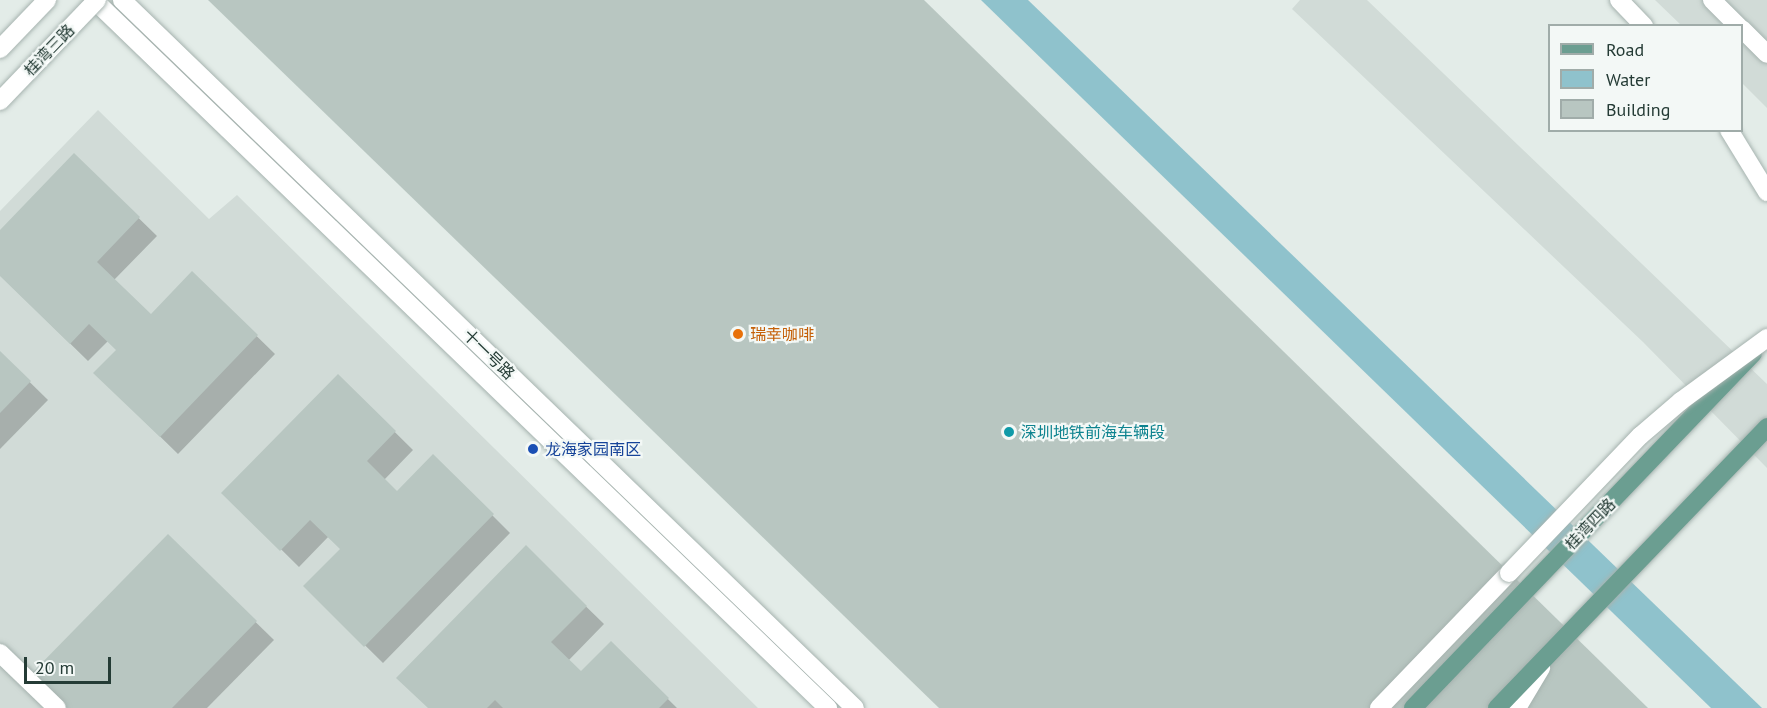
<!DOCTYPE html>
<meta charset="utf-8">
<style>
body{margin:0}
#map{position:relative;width:1767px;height:708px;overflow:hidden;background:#e3ece8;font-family:"PT Sans","Noto Sans SC",sans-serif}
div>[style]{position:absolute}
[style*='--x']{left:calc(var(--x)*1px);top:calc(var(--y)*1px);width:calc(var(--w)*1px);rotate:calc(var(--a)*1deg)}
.built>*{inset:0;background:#d1dbd7}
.water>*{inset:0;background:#8fc2cc}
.shadow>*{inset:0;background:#0003}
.building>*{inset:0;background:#b8c6c1}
.roads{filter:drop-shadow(0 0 2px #a6b3af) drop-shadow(0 0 2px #a6b3af)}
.minor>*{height:18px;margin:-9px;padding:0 9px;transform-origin:9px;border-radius:9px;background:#fff}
.major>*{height:18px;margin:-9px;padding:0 9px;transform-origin:9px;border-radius:9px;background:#6b9e91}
.bridges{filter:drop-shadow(0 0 2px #a6b3af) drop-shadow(0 0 2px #a6b3af)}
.minor-bridge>*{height:18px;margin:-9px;padding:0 9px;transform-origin:9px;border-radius:9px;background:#fff}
.dots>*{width:16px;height:16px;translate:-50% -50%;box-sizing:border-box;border:3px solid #f3f8f6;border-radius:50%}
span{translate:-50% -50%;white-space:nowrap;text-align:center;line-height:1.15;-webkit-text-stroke:4.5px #f3f8f6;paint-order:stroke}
.street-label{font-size:16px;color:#243b35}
.food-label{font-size:16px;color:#c56008}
.left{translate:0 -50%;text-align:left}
.culture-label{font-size:16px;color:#0d838f}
.transit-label{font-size:16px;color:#164399}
.legend{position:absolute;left:1548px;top:24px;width:195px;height:108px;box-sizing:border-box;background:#f3f8f6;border:2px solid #a0aca9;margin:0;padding:8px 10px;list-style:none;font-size:18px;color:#243b35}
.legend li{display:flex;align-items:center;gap:12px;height:30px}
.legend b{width:30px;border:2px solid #a0aca9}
.scale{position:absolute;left:24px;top:657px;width:87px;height:27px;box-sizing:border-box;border:3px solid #243b35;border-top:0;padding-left:8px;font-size:18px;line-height:21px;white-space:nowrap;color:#243b35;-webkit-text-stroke:4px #f3f8f6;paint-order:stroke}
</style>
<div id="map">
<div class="built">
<div style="clip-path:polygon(1300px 0,1367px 0,1767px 384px,1767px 468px,1643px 342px,1292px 9px)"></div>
<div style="clip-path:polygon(1655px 0,1767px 0,1767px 108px,1742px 83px,1742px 26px,1681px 25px)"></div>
<div style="clip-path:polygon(98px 110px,209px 219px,237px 195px,758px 708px,0 708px,0 211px)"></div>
</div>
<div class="water">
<div style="clip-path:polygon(981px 0,1028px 0,1762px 708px,1711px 708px)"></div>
</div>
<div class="shadow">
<div style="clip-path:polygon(74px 155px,157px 236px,114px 280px,151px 316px,192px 273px,275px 354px,178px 454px,95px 373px,118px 350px,108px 341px,88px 361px,0 275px,0 232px)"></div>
<div style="clip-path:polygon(0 353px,48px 400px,0 449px)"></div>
<div style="clip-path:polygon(338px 376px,413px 450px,384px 480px,397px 493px,433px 456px,510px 533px,383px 663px,305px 586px,342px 549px,329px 536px,299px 567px,224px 493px)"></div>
<div style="clip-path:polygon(168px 536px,274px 640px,207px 708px,68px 708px)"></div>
<div style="clip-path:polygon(526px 548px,604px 624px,568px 661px,581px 673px,611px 643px,677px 708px,429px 708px)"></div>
</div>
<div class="building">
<div style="clip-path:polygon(208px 0,924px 0,1648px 708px,939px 708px)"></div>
<div style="clip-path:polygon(74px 153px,140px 217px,97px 262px,151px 314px,192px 271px,258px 335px,160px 437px,93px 373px,116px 350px,89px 324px,70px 344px,0 276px,0 230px)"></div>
<div style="clip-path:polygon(0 351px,31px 381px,0 413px)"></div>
<div style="clip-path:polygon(338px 374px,396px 431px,367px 461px,397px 491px,433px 454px,494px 514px,364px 647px,303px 586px,340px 549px,310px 520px,280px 551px,221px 493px)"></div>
<div style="clip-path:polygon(168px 534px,257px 621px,172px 708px,66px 708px,31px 674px)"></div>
<div style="clip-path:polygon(526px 545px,587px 606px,551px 642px,581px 671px,611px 641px,669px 698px,659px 708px,503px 708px,495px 700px,487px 708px,428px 708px,396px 678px)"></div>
</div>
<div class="roads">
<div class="minor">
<div style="--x:94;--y:0;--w:1020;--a:43.97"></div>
<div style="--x:122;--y:0;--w:1019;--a:44.01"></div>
<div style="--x:1619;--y:0;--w:36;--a:46"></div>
<div style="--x:1712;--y:0;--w:37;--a:45"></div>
<div style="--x:1742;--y:29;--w:35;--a:45"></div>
<div style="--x:0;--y:49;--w:68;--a:-46.2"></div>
<div style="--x:1729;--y:130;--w:73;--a:58.5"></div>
<div style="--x:0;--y:653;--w:79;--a:44"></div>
<div style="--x:1379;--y:708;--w:187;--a:-46.1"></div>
<div style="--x:1517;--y:708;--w:47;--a:-59"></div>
</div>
<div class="major">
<div style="--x:1413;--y:708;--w:491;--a:-46.2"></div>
<div style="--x:1497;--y:708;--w:390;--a:-46.1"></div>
</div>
</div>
<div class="bridges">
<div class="minor-bridge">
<div style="--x:0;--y:101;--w:140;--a:-46.2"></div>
<div style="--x:1509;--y:573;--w:190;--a:-46.3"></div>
<div style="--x:1640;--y:436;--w:54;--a:-40.5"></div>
<div style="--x:1681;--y:401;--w:107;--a:-36.2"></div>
</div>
</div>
<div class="dots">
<div style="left:738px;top:334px;background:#e8710a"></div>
<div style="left:1009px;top:432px;background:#0f9aa8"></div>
<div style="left:533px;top:449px;background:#1a4fb4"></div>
</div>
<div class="street-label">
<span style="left:49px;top:50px;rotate:-46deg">桂湾三路</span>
<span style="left:489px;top:354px;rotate:44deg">十一号路</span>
<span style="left:1590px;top:524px;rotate:-46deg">桂湾四路</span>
</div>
<div class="food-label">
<span class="left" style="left:750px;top:334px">瑞幸咖啡</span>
</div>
<div class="culture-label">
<span class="left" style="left:1021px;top:432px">深圳地铁前海车辆段</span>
</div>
<div class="transit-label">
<span class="left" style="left:545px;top:449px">龙海家园南区</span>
</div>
<ul class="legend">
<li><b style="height:8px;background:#6b9e91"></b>Road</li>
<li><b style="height:16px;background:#8fc2cc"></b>Water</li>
<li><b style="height:16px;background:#b8c6c1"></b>Building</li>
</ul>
<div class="scale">20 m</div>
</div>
